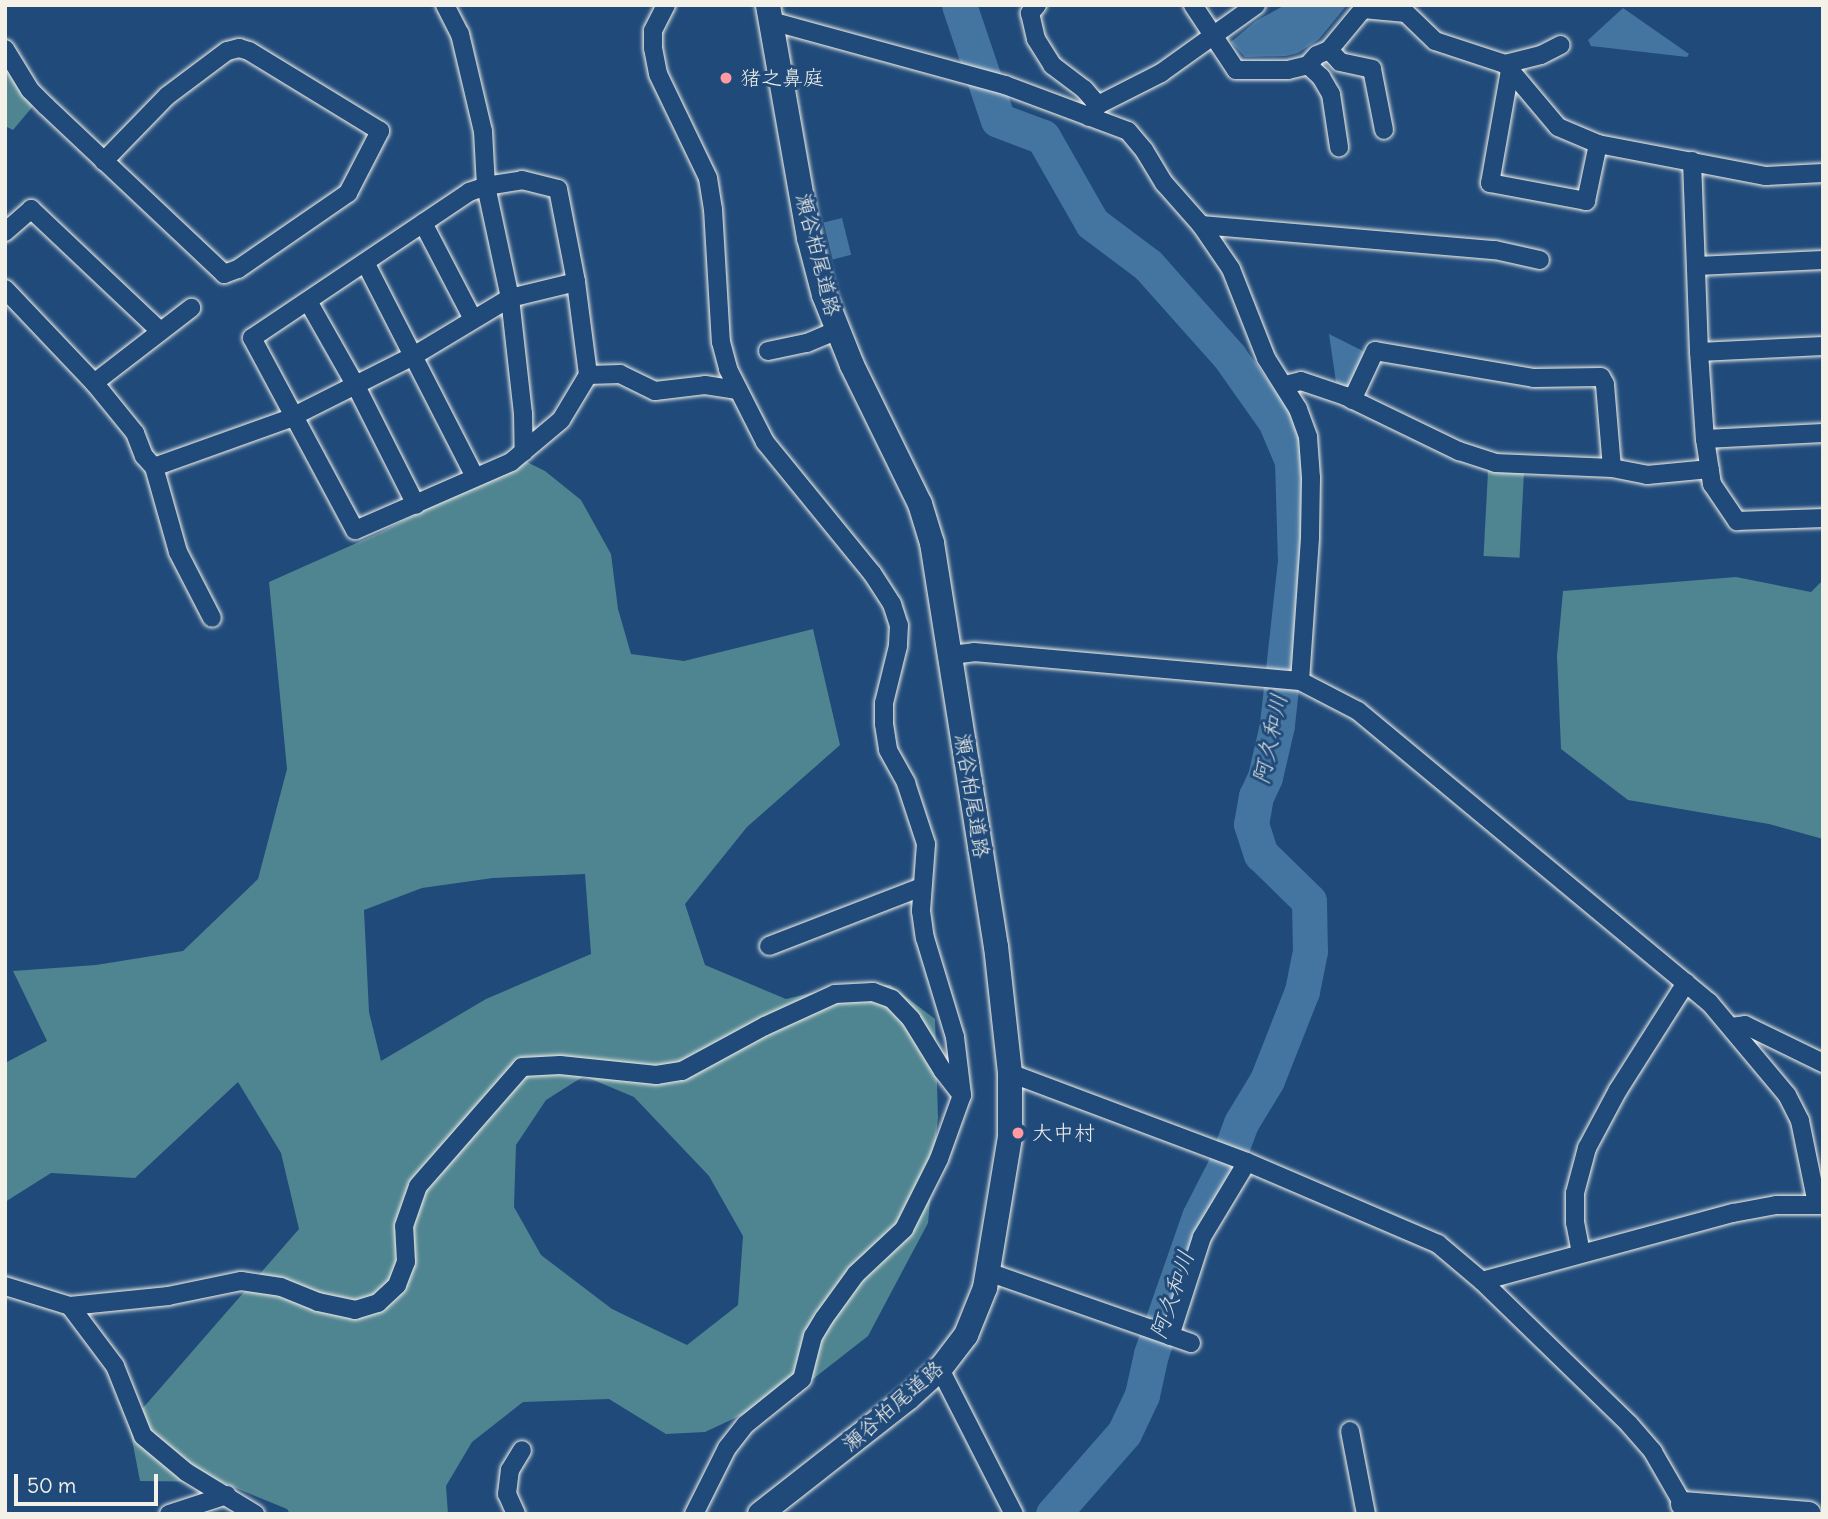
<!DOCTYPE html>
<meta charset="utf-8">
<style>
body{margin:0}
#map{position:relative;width:1828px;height:1519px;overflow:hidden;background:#1f4a7a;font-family:Delius,"Klee One",sans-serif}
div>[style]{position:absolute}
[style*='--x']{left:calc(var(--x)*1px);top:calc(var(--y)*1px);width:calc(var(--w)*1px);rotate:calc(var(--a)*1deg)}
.green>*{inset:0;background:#4f8491;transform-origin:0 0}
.water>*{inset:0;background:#4475a0;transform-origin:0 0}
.river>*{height:35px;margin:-17.5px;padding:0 17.5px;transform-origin:17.5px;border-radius:17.5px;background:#4475a0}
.roads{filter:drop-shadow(0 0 2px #f4f1e8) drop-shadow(0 0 2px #f4f1e8)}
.street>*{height:18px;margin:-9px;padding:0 9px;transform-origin:9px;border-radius:9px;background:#1f4a7a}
.secondary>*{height:24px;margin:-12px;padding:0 12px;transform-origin:12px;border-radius:12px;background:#1f4a7a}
.dots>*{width:19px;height:19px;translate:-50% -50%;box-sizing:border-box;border:4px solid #1f4a7a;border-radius:50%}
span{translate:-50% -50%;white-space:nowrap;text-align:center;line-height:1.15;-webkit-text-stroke:6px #1f4a7a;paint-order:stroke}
.poi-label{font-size:21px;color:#f4f1e8}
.left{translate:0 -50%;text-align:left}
.street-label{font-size:21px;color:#f4f1e8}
.water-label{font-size:23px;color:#dadedd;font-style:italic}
.frame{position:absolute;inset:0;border:7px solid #f4f1e8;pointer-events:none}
.scale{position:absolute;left:14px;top:1474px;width:144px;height:32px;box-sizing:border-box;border:4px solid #f4f1e8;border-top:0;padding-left:9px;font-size:21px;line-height:24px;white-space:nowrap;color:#f4f1e8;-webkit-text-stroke:5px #1f4a7a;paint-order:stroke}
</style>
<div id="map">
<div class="green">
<div style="clip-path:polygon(5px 67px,34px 105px,13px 130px,5px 126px)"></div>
<div style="clip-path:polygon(evenodd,523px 460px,545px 471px,581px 500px,611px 554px,618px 609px,631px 654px,684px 661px,813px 629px,840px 745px,747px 827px,685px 904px,705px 965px,786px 999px,829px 989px,890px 985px,935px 1019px,938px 1117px,928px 1223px,868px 1336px,804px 1386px,705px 1432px,666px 1434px,609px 1399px,523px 1402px,472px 1442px,446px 1486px,448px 1514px,290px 1514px,287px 1509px,221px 1482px,140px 1481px,129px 1424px,299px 1229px,281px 1153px,238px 1082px,135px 1178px,51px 1173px,5px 1202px,5px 1063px,47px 1041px,13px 971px,96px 965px,183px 951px,258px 879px,287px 769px,269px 582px,379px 533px,523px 460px,585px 874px,591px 954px,486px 999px,381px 1061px,369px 1012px,364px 910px,422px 888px,493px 878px,585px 874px,523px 460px,584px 1076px,634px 1097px,709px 1176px,743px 1236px,738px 1305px,687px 1345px,612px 1309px,541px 1255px,514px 1207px,516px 1145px,546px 1100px,584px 1076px)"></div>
<div style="left:1488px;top:471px;width:36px;height:85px;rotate:3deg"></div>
<div style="clip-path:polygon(1736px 577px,1811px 592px,1823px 580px,1823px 839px,1769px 824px,1628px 800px,1561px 749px,1557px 656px,1563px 591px)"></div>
</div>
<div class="water">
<div style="clip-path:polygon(1285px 5px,1347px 5px,1319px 39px,1298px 53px,1286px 56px,1245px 57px,1231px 42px,1256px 21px)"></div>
<div style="clip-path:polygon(1623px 8px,1689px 54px,1687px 57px,1591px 46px,1588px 40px)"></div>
<div style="left:842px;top:218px;width:38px;height:19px;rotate:76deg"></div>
<div style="clip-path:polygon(1329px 334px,1367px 353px,1352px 384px,1344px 387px,1336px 382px)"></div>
</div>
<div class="river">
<div style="--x:959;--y:5;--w:121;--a:71.3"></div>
<div style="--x:998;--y:120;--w:48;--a:20.7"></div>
<div style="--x:1043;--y:137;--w:99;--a:60.3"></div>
<div style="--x:1092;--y:223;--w:70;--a:36.9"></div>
<div style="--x:1148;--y:265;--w:122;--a:48.3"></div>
<div style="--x:1229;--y:356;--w:80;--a:54.7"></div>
<div style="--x:1275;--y:421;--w:43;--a:67"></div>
<div style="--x:1292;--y:461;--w:100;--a:88.3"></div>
<div style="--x:1295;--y:561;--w:165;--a:96.3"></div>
<div style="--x:1277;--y:725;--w:53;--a:103"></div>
<div style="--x:1265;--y:777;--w:21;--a:115"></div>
<div style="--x:1256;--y:796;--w:28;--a:100"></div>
<div style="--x:1251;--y:824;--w:32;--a:72"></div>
<div style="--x:1261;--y:854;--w:67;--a:44.4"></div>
<div style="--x:1309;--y:901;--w:50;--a:88.9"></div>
<div style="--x:1310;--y:951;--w:41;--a:101.3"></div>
<div style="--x:1302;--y:991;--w:96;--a:111.5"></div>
<div style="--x:1267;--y:1080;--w:50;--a:121.2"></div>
<div style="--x:1241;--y:1123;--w:46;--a:110.4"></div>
<div style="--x:1225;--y:1166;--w:57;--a:117"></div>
<div style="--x:1199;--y:1217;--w:145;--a:109.3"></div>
<div style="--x:1151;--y:1354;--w:42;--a:102.4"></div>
<div style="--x:1142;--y:1395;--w:42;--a:115.3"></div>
<div style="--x:1124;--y:1433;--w:108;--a:131.2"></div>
</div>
<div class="roads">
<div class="street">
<div style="--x:445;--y:5;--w:33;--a:63"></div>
<div style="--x:460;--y:34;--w:100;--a:76.7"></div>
<div style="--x:483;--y:131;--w:55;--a:86.9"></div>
<div style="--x:486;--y:186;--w:115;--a:77.9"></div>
<div style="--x:510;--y:298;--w:116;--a:83.6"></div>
<div style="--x:523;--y:413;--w:39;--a:89"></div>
<div style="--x:666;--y:5;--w:29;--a:117"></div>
<div style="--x:653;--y:31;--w:17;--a:90"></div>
<div style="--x:653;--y:48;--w:26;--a:79"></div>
<div style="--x:658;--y:74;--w:115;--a:64.3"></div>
<div style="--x:708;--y:178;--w:31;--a:81"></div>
<div style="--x:713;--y:209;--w:133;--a:86.6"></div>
<div style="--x:721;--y:342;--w:28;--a:75"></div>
<div style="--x:728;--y:369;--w:82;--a:63.1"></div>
<div style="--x:765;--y:442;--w:169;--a:50.8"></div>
<div style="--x:872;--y:573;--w:37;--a:57"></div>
<div style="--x:892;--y:604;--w:22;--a:72"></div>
<div style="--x:899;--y:625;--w:21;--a:93"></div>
<div style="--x:898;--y:646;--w:59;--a:103.8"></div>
<div style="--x:884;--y:703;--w:21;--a:90"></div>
<div style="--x:884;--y:724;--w:26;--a:81"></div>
<div style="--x:888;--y:750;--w:38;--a:61"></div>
<div style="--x:906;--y:783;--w:64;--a:71.8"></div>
<div style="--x:926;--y:844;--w:67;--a:94.3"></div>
<div style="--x:921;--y:911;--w:27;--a:82"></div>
<div style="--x:925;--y:938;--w:103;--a:73.1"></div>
<div style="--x:955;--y:1037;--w:58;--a:83.1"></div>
<div style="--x:962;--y:1095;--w:68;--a:109.8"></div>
<div style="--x:939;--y:1159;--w:78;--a:116.6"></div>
<div style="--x:904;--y:1229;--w:66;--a:136.8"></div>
<div style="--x:856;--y:1274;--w:54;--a:126"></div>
<div style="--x:824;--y:1318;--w:21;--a:121"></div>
<div style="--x:813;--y:1336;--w:44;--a:104.3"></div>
<div style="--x:802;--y:1379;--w:73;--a:141.1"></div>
<div style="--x:745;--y:1425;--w:29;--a:128"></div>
<div style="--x:727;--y:1448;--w:74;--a:116.6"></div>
<div style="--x:1037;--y:5;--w:11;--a:131"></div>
<div style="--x:1030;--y:13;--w:27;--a:77"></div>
<div style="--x:1036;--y:39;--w:31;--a:58"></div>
<div style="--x:1052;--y:65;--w:40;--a:37"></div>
<div style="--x:1084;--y:89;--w:21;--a:49"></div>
<div style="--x:1193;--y:5;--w:78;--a:56.5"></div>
<div style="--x:1236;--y:70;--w:52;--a:0"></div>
<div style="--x:1288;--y:70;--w:21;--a:-14"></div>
<div style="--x:1308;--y:65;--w:13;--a:-48"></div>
<div style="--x:1317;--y:55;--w:13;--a:-23"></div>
<div style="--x:1329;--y:50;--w:53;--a:-50.3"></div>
<div style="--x:1363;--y:9;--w:43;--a:5.3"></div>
<div style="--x:1406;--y:13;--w:40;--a:44"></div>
<div style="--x:1435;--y:41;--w:74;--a:18.2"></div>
<div style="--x:1505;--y:64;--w:82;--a:49.9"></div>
<div style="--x:1558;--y:127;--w:43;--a:23"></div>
<div style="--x:1598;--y:144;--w:171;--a:10.8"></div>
<div style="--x:1766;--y:176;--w:57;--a:-3"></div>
<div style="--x:771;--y:21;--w:243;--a:15.3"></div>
<div style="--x:1005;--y:85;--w:131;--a:20.5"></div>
<div style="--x:1128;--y:131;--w:25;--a:50"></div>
<div style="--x:1144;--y:150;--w:39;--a:59"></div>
<div style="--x:1164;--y:183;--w:56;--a:48.6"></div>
<div style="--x:1201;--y:225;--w:53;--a:55.7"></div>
<div style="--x:1231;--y:269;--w:96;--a:68.5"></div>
<div style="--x:1266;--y:358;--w:60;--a:57.9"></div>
<div style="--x:1298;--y:409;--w:30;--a:70"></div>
<div style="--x:1308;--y:437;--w:41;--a:85.8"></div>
<div style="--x:1311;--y:478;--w:60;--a:91"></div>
<div style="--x:1310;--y:538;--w:143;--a:94"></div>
<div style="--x:5;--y:49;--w:48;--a:58.6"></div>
<div style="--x:30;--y:90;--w:23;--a:45"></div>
<div style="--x:46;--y:106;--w:245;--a:43.3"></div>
<div style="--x:224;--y:274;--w:15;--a:-20"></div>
<div style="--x:238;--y:269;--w:134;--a:-34.6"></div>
<div style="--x:348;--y:193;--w:70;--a:-62.7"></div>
<div style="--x:380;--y:131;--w:153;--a:-148.6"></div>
<div style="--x:249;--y:51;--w:10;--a:-163"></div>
<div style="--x:239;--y:48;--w:12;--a:166"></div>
<div style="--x:227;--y:51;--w:75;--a:143.1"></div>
<div style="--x:167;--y:96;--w:91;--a:134.1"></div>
<div style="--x:1329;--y:50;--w:16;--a:47"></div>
<div style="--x:1340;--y:62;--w:33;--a:12"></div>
<div style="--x:1372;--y:69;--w:62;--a:78.9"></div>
<div style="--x:1505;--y:64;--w:37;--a:-14"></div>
<div style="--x:1541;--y:55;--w:22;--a:-27"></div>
<div style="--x:1308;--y:65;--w:18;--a:43"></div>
<div style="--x:1321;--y:77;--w:20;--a:60"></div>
<div style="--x:1331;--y:94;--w:54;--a:81.4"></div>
<div style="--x:1510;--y:70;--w:115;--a:100"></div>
<div style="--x:1490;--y:183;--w:98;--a:10.6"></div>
<div style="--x:1586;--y:201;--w:58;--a:-78.1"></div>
<div style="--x:1089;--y:117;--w:15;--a:-53"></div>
<div style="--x:1098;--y:105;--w:71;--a:-26.9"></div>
<div style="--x:1161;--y:73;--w:117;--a:-35.6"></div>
<div style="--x:1692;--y:161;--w:191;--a:87.9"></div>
<div style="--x:1699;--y:352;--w:87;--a:86.1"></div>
<div style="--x:1705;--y:439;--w:46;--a:81.2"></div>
<div style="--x:1712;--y:484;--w:45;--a:56"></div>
<div style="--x:1737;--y:521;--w:86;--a:-2"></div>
<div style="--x:522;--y:180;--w:37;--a:14"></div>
<div style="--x:558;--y:189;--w:95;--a:79"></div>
<div style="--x:576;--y:282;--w:94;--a:82.6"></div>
<div style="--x:588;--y:375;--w:52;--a:121"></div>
<div style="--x:561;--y:420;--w:65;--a:140"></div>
<div style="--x:511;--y:462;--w:170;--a:156.4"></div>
<div style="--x:355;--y:530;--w:218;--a:-118.2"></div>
<div style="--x:252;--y:338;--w:262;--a:-33.9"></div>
<div style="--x:469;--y:192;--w:18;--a:-19"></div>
<div style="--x:486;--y:186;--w:36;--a:-9"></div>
<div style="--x:423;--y:223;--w:108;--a:62.5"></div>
<div style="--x:1201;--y:225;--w:295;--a:4.9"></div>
<div style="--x:1495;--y:250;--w:46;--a:12.5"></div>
<div style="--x:5;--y:232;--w:35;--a:-41"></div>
<div style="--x:31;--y:209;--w:178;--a:43.4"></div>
<div style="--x:366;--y:264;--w:239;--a:62.9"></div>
<div style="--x:1697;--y:266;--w:126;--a:-2.7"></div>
<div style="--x:5;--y:289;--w:132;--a:46.5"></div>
<div style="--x:96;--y:385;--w:62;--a:50.9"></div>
<div style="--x:135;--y:433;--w:25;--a:69"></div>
<div style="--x:144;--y:456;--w:15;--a:48"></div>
<div style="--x:154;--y:467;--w:88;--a:74.2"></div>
<div style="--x:178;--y:552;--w:74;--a:62.7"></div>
<div style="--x:309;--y:303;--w:95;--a:60.5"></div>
<div style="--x:356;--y:386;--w:133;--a:63.2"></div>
<div style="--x:768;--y:351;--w:40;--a:-12"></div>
<div style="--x:807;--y:343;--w:33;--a:-23"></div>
<div style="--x:1699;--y:352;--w:124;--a:-2.8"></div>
<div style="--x:588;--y:375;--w:32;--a:-2"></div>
<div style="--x:620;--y:374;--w:39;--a:26"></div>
<div style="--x:655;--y:391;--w:50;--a:-6.8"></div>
<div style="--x:705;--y:385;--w:33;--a:9"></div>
<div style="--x:94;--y:383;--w:123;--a:-37.7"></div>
<div style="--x:1285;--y:385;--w:16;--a:-14"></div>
<div style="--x:1301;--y:381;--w:46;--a:18.8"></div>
<div style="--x:1345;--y:396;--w:127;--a:25.8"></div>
<div style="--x:1459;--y:451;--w:38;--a:18"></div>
<div style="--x:1495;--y:463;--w:117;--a:2.4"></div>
<div style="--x:1612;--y:468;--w:84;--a:-94.8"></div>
<div style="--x:1605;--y:384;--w:8;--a:-120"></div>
<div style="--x:1601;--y:377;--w:67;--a:179.1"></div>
<div style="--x:1534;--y:378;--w:161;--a:-170.4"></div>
<div style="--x:1375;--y:351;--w:54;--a:115.1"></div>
<div style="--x:1705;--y:439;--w:118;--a:-2.9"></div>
<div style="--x:154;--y:467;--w:142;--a:-19.7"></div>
<div style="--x:288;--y:419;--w:142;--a:-26.7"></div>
<div style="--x:415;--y:355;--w:111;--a:-31"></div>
<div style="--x:510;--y:298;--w:68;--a:-13.6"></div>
<div style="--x:1612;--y:468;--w:36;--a:11"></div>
<div style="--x:1647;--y:475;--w:63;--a:-5.4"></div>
<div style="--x:951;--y:655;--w:23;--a:-7"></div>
<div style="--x:974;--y:652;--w:327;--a:5.1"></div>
<div style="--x:1300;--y:681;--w:65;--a:27.3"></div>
<div style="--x:1358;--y:711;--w:456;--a:39.7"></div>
<div style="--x:1709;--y:1002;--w:121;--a:50"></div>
<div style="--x:1787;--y:1095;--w:29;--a:63"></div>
<div style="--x:1800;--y:1121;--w:85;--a:78.4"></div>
<div style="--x:769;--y:946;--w:164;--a:-21.1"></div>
<div style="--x:1731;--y:1027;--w:14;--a:-8"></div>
<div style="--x:1745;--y:1025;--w:87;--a:26"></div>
<div style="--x:1010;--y:1073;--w:253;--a:20.6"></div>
<div style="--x:1247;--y:1162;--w:208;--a:23.2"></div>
<div style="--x:1438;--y:1244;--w:57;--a:40.1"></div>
<div style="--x:1482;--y:1281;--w:205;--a:44.2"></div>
<div style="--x:1629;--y:1424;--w:37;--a:49"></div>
<div style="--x:1653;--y:1452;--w:60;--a:60"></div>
<div style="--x:1683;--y:1504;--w:9;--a:84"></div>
<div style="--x:1581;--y:1253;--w:31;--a:-101"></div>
<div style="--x:1575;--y:1223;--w:30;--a:-90"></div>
<div style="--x:1575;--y:1193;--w:47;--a:-75.1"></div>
<div style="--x:1587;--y:1148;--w:66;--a:-61.9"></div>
<div style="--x:1618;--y:1090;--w:127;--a:-57.6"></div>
<div style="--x:988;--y:1272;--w:215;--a:19.3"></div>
<div style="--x:1482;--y:1281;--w:260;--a:-15.2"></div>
<div style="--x:1733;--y:1213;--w:44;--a:-10.5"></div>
<div style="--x:1776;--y:1205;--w:47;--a:0"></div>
<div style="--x:5;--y:1286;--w:68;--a:17.1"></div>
<div style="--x:70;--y:1306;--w:99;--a:-5.8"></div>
<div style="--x:168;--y:1296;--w:75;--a:-11.6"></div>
<div style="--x:241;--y:1281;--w:40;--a:8.5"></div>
<div style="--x:281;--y:1287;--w:40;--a:22"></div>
<div style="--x:318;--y:1302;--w:38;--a:12"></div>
<div style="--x:355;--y:1310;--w:24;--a:-17"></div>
<div style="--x:378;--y:1303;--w:26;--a:-43"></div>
<div style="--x:397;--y:1285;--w:25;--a:-69"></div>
<div style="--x:406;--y:1262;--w:36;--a:-93"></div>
<div style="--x:404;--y:1226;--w:42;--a:-70.7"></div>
<div style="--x:418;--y:1186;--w:158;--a:-48.8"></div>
<div style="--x:522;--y:1067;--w:38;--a:-3"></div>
<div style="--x:560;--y:1065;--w:97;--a:5.9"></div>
<div style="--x:656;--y:1075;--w:26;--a:-9"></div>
<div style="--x:682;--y:1071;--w:94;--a:-28.5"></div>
<div style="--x:765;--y:1026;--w:77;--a:-24.6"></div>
<div style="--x:835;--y:994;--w:38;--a:-3"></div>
<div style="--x:873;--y:992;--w:20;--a:20"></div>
<div style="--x:892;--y:999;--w:28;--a:46"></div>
<div style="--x:911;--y:1019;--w:61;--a:58.4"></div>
<div style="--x:943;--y:1071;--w:31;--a:52"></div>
<div style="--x:70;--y:1306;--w:75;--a:53.1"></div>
<div style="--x:115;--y:1366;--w:75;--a:68.2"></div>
<div style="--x:143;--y:1436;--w:56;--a:39.9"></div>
<div style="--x:186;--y:1472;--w:81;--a:31.3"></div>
<div style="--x:1170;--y:1336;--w:104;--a:-72.1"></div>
<div style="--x:1202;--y:1237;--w:87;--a:-59"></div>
<div style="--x:940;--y:1369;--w:163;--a:63"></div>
<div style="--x:1350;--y:1431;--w:85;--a:79.1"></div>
<div style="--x:169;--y:1514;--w:61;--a:-18.1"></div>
<div style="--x:516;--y:1514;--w:22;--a:-114"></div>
<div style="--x:507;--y:1494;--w:24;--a:-83"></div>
<div style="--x:510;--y:1470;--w:23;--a:-59"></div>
</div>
<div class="secondary">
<div style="--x:1683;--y:1504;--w:126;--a:4.5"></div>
<div style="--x:760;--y:1514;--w:188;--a:-38.1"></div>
<div style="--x:908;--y:1398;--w:43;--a:-42.2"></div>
<div style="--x:940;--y:1369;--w:43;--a:-52.6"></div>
<div style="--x:966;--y:1335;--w:51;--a:-68"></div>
<div style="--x:985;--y:1288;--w:153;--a:-80.6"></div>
<div style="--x:1010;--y:1137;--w:64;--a:-90"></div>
<div style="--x:1010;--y:1073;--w:127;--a:-96.3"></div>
<div style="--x:996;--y:947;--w:409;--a:-99"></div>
<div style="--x:932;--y:543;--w:41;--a:-107.1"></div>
<div style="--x:920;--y:504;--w:155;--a:-116.1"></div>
<div style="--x:852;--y:365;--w:75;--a:-111.8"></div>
<div style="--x:824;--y:295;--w:59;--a:-104.7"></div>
<div style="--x:809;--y:238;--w:237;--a:-100"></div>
</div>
</div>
<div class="dots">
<div style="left:726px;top:78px;background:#ff9aa2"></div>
<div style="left:1018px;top:1133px;background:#ff9aa2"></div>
</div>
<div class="poi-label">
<span class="left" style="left:740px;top:78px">猪之鼻庭</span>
<span class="left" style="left:1032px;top:1133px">大中村</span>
</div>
<div class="street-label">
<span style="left:818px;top:255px;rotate:76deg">瀬谷柏尾道路</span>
<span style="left:972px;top:796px;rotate:81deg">瀬谷柏尾道路</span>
<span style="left:893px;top:1406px;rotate:-41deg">瀬谷柏尾道路</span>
</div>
<div class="water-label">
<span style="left:1270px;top:739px;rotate:-78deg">阿久和川</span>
<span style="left:1172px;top:1295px;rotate:-71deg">阿久和川</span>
</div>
<div class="frame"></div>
<div class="scale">50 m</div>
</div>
